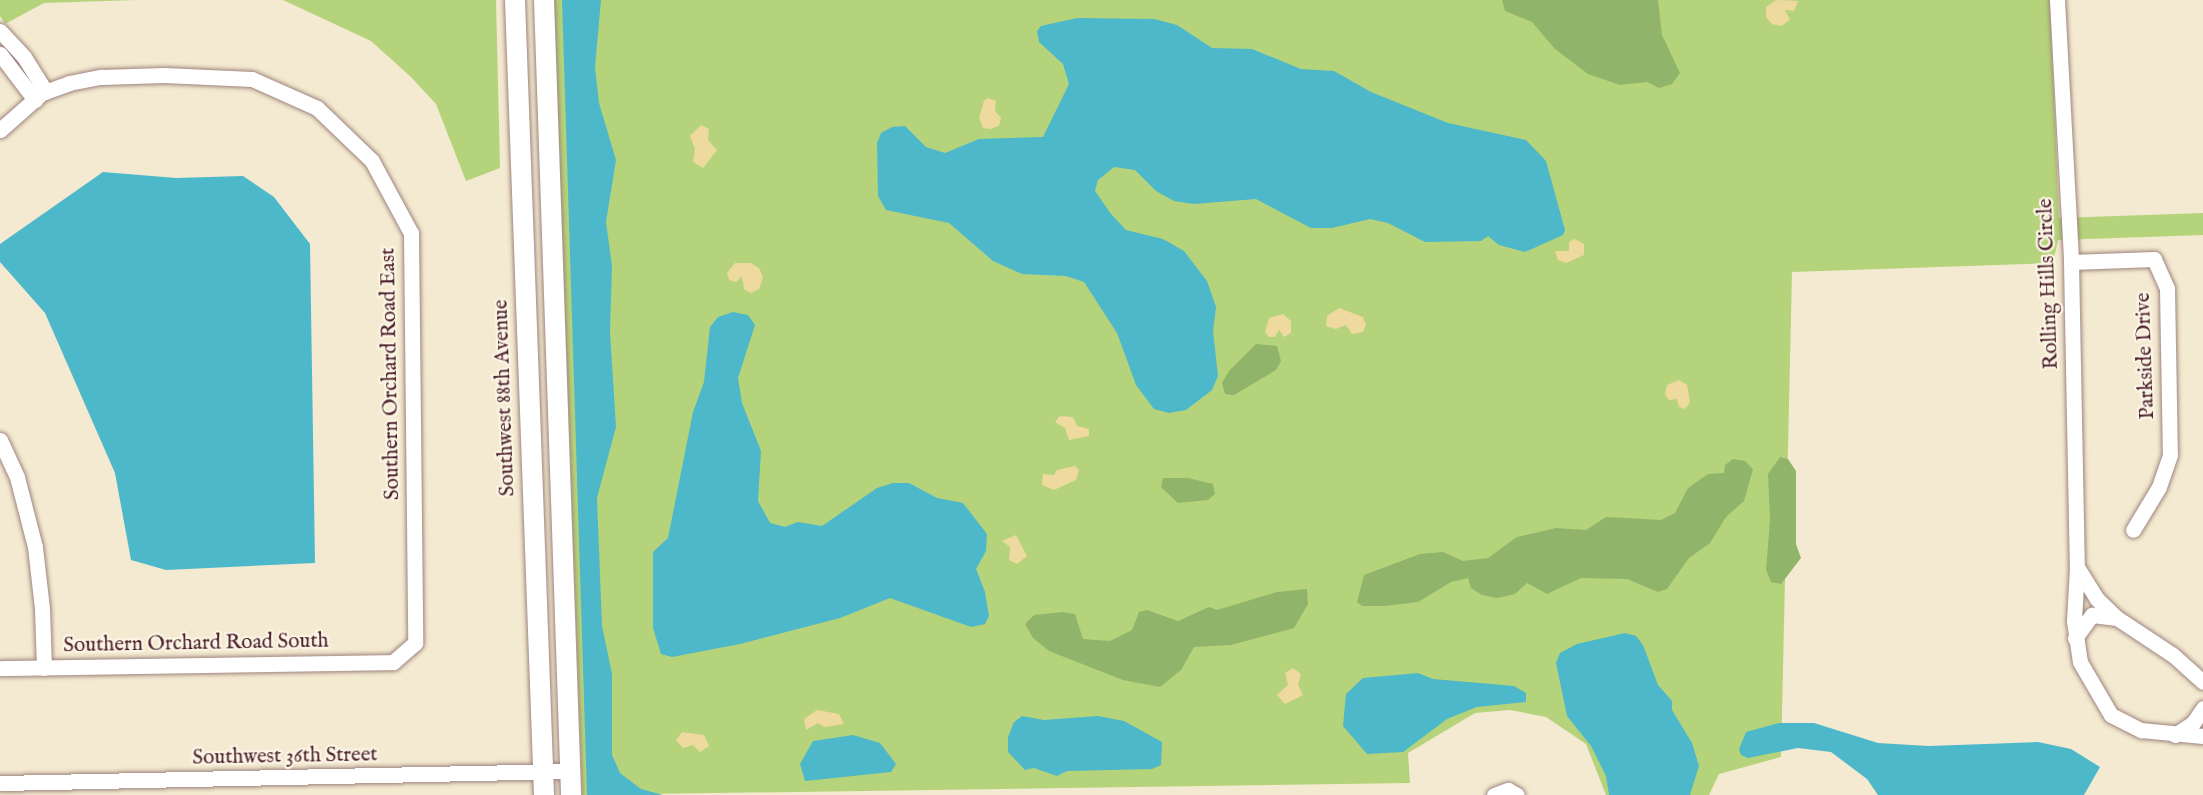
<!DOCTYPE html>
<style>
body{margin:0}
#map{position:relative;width:2203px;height:795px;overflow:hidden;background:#f4ead1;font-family:"IM FELL English",serif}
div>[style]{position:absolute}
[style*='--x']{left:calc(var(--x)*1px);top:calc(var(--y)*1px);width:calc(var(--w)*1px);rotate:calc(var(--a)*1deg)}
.green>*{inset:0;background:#b5d37a}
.forest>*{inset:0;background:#90b56a}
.sand>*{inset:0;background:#eeda9e}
.water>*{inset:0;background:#4cb8c9}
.roads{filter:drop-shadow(0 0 2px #9f847e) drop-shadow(0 0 2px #9f847e)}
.minor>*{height:15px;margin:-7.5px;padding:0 7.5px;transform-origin:7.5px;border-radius:7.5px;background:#fff}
.major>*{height:20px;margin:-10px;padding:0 10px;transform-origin:10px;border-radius:10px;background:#fff}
span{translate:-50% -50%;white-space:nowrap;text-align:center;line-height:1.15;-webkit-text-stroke:4.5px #fcf5e5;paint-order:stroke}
.street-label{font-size:21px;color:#4a1f2b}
</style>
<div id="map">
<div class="green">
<div style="clip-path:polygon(0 0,136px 0,44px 3px,5px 24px,0 16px)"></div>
<div style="clip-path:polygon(283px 0,496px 0,500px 168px,466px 181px,436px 104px,411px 77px,371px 41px)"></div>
<div style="clip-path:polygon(554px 0,2050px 0,2059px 218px,2203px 213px,2203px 235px,2058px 240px,2053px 263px,1792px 272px,1781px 757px,1719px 774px,1709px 795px,1606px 795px,1586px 744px,1546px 717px,1510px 710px,1475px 713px,1408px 753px,1410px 783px,582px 795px)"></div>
</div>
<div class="forest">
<div style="clip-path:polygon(1502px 0,1658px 0,1662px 35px,1680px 73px,1672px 84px,1659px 88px,1647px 82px,1620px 85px,1588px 74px,1555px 49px,1532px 22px,1505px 11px)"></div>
<div style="clip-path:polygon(1256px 344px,1277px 346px,1281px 361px,1276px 370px,1234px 395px,1225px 394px,1222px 383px,1229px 371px)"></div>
<div style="clip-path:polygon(1780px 457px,1788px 459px,1796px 471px,1796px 544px,1801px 558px,1781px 584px,1771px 582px,1766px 570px,1770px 519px,1768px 474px)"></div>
<div style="clip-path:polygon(1733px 459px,1745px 461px,1753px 469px,1744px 501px,1726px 517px,1710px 543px,1689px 558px,1667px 589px,1658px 592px,1627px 579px,1581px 578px,1547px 594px,1527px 583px,1515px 594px,1497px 598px,1482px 595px,1471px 588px,1468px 578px,1451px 582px,1418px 602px,1386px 606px,1362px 606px,1357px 602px,1364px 575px,1420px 554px,1443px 552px,1463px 561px,1488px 558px,1517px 537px,1556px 528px,1586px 530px,1606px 517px,1661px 520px,1675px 513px,1688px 488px,1708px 474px,1724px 473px,1725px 465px)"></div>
<div style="clip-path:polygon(1163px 478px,1188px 478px,1213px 484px,1215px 494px,1208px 500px,1178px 503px,1161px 487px)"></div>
<div style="clip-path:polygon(1307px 589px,1308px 604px,1294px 628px,1231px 645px,1194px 647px,1181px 670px,1160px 687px,1123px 680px,1049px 651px,1033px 638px,1025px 624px,1034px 615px,1063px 612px,1075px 614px,1083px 639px,1110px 641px,1132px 630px,1139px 612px,1147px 610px,1178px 621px,1209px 607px,1217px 610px,1277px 592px)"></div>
</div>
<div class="sand">
<div style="clip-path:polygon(1776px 0,1798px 1px,1794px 11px,1785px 10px,1790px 20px,1781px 26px,1772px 24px,1766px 17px,1766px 7px)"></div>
<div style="clip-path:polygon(988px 98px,996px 101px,995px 111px,1001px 118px,999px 126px,990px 129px,983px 128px,979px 118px,984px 101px)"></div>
<div style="clip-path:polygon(701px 125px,709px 129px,708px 140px,717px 150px,703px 168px,693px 162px,695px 149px,690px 136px)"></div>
<div style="clip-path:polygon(1575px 239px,1584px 244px,1584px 255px,1566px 263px,1558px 260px,1555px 251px,1569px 251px,1569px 242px)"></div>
<div style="clip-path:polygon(735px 263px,751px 263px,759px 268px,763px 277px,759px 289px,751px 293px,744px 289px,742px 276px,736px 282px,729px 280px,727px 273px)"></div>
<div style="clip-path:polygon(1339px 308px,1363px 317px,1366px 325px,1363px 332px,1352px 334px,1346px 325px,1336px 329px,1326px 326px,1327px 316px)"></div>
<div style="clip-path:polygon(1283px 314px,1291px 321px,1291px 333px,1284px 337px,1279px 330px,1275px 337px,1269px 337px,1265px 332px,1269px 318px)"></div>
<div style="clip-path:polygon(1679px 380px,1687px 385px,1690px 402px,1685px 409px,1679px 407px,1677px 399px,1669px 400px,1665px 394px,1667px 385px)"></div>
<div style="clip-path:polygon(1060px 416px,1073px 417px,1077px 426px,1089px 429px,1089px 436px,1069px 440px,1065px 428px,1055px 422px)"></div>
<div style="clip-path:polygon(1075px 466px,1079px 470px,1076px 480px,1054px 490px,1042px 485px,1043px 474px,1054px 475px,1057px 470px)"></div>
<div style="clip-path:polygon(1016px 535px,1027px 556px,1017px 564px,1009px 560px,1010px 547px,1002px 541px)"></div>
<div style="clip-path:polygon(1293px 668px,1301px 674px,1298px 685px,1303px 695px,1285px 704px,1277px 695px,1288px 685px,1285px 673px)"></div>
<div style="clip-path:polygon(817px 710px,839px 714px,844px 724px,824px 727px,818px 723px,806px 730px,804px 719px)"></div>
<div style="clip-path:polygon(682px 732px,704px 735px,709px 746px,700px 752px,693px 745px,683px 748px,676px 740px)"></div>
</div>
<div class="water">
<div style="clip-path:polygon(562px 0,601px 0,595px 67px,599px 103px,616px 160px,606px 222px,612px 266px,610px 332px,616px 427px,597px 498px,602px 626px,612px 674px,612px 755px,620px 773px,641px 789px,663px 795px,587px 795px)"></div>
<div style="clip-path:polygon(1077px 18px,1154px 19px,1177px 25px,1212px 48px,1252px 49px,1301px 69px,1334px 71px,1371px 92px,1448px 123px,1526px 140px,1546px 161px,1565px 230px,1563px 235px,1525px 252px,1499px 245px,1488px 236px,1481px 241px,1425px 242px,1388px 223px,1370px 219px,1332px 228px,1311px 228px,1256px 199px,1194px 204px,1174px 201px,1156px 191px,1135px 170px,1114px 167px,1098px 180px,1095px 191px,1111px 214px,1126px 230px,1163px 239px,1184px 251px,1207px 281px,1216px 307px,1213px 331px,1218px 376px,1212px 390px,1186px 410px,1169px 413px,1154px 409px,1136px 385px,1117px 333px,1084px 282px,1066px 276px,1022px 274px,993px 261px,949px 223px,886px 210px,878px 196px,877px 143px,881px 133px,892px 127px,905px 126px,926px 147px,945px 153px,979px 139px,1043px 137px,1069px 84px,1063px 64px,1039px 42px,1037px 31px,1041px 26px)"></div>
<div style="clip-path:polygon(103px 172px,176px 178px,243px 176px,274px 197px,310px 244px,315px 563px,166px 570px,131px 560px,115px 473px,45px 313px,0 262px,0 244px)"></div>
<div style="clip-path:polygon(733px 312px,748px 315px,755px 325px,738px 378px,742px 403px,761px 451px,758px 501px,770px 523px,785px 527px,798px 522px,822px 526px,877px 488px,893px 483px,909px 483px,937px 498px,963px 503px,987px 534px,986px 551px,976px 569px,985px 592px,989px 616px,985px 624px,971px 627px,890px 598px,840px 618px,740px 644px,672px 657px,661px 654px,653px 628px,653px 552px,668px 538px,693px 412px,704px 382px,710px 327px,718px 317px)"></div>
<div style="clip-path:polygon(1625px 633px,1636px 636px,1643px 645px,1658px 685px,1672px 701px,1672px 710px,1692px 743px,1699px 766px,1690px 795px,1609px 795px,1606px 776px,1591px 746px,1567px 716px,1556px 663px,1560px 653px,1577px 644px)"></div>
<div style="clip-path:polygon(1418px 673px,1433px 679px,1514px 686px,1526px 693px,1526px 702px,1477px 707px,1447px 719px,1403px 752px,1367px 754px,1343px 726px,1346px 694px,1363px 678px)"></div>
<div style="clip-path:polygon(1022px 716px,1044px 720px,1098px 716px,1124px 721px,1162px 742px,1161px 765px,1152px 769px,1067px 771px,1057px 776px,1034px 768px,1025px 770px,1008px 752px,1008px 737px,1014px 722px)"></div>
<div style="clip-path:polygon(1779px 723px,1814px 723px,1878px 743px,1929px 746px,2038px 742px,2071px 749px,2100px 767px,2084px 795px,1878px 795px,1867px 779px,1831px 752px,1798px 748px,1748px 758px,1741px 755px,1739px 749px,1746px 732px)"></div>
<div style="clip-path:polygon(853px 735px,880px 743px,896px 764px,891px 772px,805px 781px,800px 764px,813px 741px)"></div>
</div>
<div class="roads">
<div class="minor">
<div style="--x:2057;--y:0;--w:262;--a:86.9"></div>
<div style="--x:2071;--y:262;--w:305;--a:88.9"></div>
<div style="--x:2077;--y:567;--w:54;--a:93.2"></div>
<div style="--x:2074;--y:621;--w:41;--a:81.7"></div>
<div style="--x:2080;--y:662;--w:61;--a:59.7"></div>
<div style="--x:2111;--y:715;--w:34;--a:27"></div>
<div style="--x:2141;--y:730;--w:62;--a:5.5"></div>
<div style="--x:0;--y:31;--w:35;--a:47"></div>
<div style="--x:24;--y:57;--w:41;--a:57.8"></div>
<div style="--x:0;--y:54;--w:58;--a:52.7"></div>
<div style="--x:0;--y:130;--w:56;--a:-41.4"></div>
<div style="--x:42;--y:93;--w:29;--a:-20"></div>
<div style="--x:69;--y:83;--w:33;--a:-11"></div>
<div style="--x:101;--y:77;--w:63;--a:-1.8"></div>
<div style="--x:164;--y:75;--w:88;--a:2.6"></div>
<div style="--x:252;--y:79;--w:71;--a:24"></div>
<div style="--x:317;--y:108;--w:76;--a:43.9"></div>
<div style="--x:372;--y:161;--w:82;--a:61.6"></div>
<div style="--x:411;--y:233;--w:410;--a:89.4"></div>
<div style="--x:415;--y:643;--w:29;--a:139"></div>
<div style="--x:393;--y:662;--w:393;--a:179.1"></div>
<div style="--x:2071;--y:262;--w:83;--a:-2.1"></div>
<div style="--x:2154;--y:259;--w:32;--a:66"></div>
<div style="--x:2167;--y:288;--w:167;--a:89"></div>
<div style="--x:2170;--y:455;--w:34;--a:109"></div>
<div style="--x:2159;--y:487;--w:50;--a:121.2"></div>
<div style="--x:0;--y:440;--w:41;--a:65.3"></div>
<div style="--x:17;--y:477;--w:72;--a:75.6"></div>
<div style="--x:35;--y:547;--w:61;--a:83.5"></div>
<div style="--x:42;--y:608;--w:60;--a:88.1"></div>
<div style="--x:2077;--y:567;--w:38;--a:58"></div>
<div style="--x:2097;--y:599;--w:28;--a:44"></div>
<div style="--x:2117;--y:618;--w:67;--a:33.5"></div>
<div style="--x:2173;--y:655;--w:40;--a:42"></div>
<div style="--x:2075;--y:638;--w:29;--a:-54"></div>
<div style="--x:2092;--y:615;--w:25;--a:7"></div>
<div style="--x:2175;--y:735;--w:22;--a:-34"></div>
<div style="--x:2193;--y:723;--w:18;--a:-56"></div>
<div style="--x:0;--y:783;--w:570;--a:-1.21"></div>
<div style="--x:1494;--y:795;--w:15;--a:-20"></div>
<div style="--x:1508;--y:790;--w:10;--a:29"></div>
</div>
<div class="major">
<div style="--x:515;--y:0;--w:796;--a:87.91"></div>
<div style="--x:544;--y:0;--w:795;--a:88.05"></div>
</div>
</div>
<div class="street-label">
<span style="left:2049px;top:284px;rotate:-92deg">Rolling Hills Circle</span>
<span style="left:2146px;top:356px;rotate:-92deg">Parkside Drive</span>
<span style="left:391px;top:374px;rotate:-91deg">Southern Orchard Road East</span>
<span style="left:505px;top:398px;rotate:-92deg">Southwest 88th Avenue</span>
<span style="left:196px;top:644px;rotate:-1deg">Southern Orchard Road South</span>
<span style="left:285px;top:757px;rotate:-1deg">Southwest 36th Street</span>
</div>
</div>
